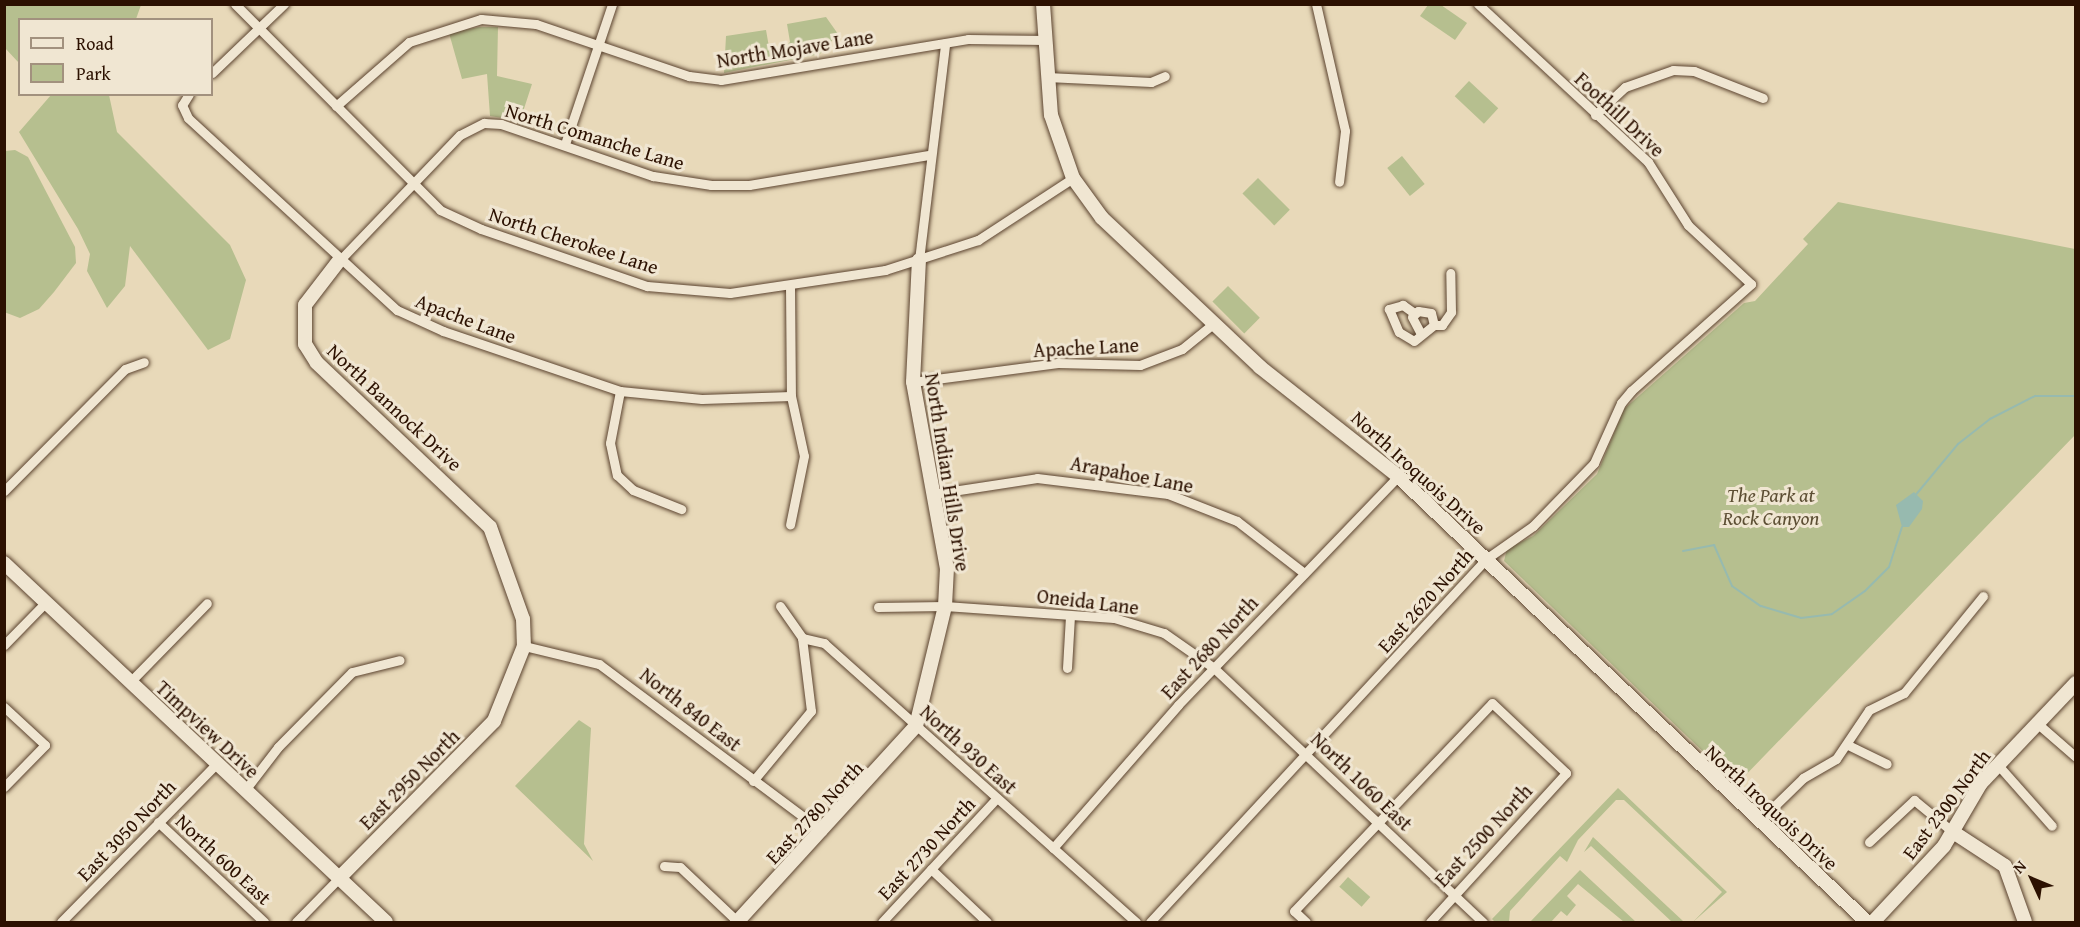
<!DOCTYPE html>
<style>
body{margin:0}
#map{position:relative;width:2080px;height:927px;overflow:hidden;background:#e8d9b9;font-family:"Gentium Book Plus",serif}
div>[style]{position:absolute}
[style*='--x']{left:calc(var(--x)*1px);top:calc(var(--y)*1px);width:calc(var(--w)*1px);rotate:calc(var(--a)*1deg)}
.green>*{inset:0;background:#b6bf8f;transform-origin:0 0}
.water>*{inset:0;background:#97baaf}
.stream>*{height:2px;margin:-1px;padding:0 1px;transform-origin:1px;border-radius:1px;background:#97baaf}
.roads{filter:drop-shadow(0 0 2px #5b432f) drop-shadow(0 0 2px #5b432f)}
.street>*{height:9px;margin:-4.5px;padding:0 4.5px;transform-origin:4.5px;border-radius:4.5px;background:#f0e6d2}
.secondary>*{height:14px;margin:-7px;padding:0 7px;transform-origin:7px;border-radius:7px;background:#f0e6d2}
span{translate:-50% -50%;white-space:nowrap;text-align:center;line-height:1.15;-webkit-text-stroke:6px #f0e6d2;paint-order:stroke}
.street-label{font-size:20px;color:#2c1101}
.park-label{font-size:20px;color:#5c4e33;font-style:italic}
.frame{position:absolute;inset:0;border:6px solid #2c1101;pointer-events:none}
.legend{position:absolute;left:18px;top:18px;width:195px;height:78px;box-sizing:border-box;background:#f0e6d2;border:2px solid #a2917e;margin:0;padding:8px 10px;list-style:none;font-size:18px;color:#2c1101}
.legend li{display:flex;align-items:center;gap:12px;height:30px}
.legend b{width:30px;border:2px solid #a2917e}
.north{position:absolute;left:2002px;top:849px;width:60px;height:60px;-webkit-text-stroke:4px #f0e6d2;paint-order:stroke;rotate:314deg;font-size:16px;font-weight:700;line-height:24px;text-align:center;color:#2c1101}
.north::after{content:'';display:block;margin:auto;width:21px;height:27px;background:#2c1101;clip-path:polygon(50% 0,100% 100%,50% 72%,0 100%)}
</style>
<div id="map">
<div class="green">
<div style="clip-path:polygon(4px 5px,5px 4px,141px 5px,136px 19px,20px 20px,19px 63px,5px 48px)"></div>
<div style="clip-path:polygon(1428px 5px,1441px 5px,1467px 23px,1455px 40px,1420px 16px)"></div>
<div style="clip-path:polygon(826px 17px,838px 34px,820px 54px,724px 73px,726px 36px,766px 30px,769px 47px,782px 50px,790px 42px,787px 24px)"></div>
<div style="clip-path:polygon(479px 27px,498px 27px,497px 76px,532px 84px,520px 121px,490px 116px,487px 74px,462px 79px,449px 33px)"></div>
<div style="left:1469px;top:81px;width:40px;height:21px;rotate:43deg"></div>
<div style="clip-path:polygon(51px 95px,109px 95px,117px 132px,230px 245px,246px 280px,230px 339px,208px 350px,130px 246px,125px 286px,107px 308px,87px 271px,90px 254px,78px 229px,19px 132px)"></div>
<div style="clip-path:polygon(15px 150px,28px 157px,75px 247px,76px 263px,54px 292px,39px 309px,20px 318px,4px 312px,5px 151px)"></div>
<div style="left:1402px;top:156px;width:36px;height:19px;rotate:51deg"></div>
<div style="left:1258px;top:178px;width:45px;height:22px;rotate:45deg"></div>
<div style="clip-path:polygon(1838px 202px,2075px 249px,2075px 435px,1737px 784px,1504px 561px,1507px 549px,1533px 536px,1597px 474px,1624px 409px,1744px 303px,1755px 301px,1808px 244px,1803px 239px)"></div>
<div style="left:1228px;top:286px;width:45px;height:22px;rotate:45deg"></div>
<div style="clip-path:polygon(579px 720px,591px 728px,584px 844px,593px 861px,515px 786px)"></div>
<div style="clip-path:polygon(1618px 788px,1727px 892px,1693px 922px,1722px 892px,1624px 800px,1616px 800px,1578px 840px,1567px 862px,1560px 856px,1510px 911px,1509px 922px,1495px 922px,1492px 919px)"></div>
<div style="clip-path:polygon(1593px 837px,1683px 921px,1672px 922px,1591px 846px,1584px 852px)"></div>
<div style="clip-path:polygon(1580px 870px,1636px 922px,1624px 922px,1578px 884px,1567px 896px,1576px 905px,1567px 916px,1561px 911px,1551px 922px,1530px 922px)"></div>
<div style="left:1348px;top:877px;width:30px;height:13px;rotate:42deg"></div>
</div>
<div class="water">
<div style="clip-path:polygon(1914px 492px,1923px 501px,1922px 509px,1909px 527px,1902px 527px,1896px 505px)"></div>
</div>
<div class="stream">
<div style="--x:1914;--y:497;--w:69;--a:-50.3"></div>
<div style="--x:1958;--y:444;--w:41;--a:-38"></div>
<div style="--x:1990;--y:419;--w:51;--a:-27.1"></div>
<div style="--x:2035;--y:396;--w:41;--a:0"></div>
<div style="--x:1683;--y:551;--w:32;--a:-11"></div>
<div style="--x:1714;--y:545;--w:45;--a:66.3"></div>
<div style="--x:1732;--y:586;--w:35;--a:35"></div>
<div style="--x:1761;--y:606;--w:42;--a:16.7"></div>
<div style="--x:1801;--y:618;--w:31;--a:-7"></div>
<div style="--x:1832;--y:614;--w:40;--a:-34.9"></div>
<div style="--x:1865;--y:591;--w:34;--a:-45"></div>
<div style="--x:1889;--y:567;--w:42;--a:-72"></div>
</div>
<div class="roads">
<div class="street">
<div style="--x:235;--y:4;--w:291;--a:45.1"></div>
<div style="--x:440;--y:210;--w:45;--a:24.9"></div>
<div style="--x:481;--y:229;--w:176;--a:19"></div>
<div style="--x:647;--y:286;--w:83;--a:4.8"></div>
<div style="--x:730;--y:293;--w:157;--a:-8.4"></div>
<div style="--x:885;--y:270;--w:98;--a:-17.9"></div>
<div style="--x:978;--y:240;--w:113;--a:-33.1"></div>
<div style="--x:1316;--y:4;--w:130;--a:77.1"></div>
<div style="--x:1345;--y:131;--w:51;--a:96.7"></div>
<div style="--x:212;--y:73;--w:100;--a:-43.8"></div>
<div style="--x:1047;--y:77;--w:104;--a:2.8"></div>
<div style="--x:1151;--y:82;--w:15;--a:-23"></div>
<div style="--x:189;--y:94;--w:13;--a:122"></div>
<div style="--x:182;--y:105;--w:14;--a:65"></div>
<div style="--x:188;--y:118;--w:284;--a:42.6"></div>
<div style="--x:397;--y:310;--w:51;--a:24.5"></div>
<div style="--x:443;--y:331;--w:187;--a:18.7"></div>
<div style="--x:620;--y:391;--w:82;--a:5.6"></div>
<div style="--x:702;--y:399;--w:89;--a:-1.9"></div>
<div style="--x:336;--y:106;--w:97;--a:-41.2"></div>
<div style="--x:409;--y:42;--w:76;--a:-17.7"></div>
<div style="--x:481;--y:19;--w:55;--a:5.2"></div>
<div style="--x:536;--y:24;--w:162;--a:18.8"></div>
<div style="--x:689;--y:76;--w:32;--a:7"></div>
<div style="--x:721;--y:80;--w:250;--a:-9.4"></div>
<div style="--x:968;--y:39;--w:77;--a:0.7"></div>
<div style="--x:1595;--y:115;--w:41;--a:-43"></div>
<div style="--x:1625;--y:87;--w:51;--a:-19.5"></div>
<div style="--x:1673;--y:70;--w:21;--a:3"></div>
<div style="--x:1694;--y:71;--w:74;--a:21.4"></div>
<div style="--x:565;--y:144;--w:148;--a:-71.4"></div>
<div style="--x:919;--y:260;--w:218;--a:-83.1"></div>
<div style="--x:338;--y:262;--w:176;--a:-46.2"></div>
<div style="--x:460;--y:135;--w:27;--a:-27"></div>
<div style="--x:484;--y:123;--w:17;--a:3"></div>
<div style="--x:501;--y:124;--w:161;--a:18.9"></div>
<div style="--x:653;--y:176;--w:59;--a:8.8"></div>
<div style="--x:711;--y:185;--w:38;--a:0"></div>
<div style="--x:749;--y:185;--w:182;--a:-9.5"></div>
<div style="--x:790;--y:286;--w:110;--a:89.5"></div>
<div style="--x:791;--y:396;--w:61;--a:77.8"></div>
<div style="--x:804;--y:456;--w:70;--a:101.5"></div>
<div style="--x:1414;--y:313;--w:14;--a:-144"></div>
<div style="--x:1403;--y:305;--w:15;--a:164"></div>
<div style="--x:1389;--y:309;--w:25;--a:67"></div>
<div style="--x:1399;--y:332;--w:17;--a:31"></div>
<div style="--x:1414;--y:341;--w:26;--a:-39"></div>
<div style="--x:1434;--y:325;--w:12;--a:-104"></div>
<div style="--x:1431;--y:313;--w:13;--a:-171"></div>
<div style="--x:1418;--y:311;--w:8;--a:135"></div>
<div style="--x:1412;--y:317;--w:19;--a:62"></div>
<div style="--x:1434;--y:325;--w:8;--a:0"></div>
<div style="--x:1442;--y:325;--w:16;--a:-55"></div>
<div style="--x:1451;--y:312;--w:39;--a:-91"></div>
<div style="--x:913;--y:382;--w:146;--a:-7.5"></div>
<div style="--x:1058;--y:363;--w:82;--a:1.4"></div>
<div style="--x:1140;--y:365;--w:45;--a:-20.9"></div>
<div style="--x:1182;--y:349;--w:41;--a:-39.1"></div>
<div style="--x:620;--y:391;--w:53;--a:100.9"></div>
<div style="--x:610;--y:443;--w:33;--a:78"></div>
<div style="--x:617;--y:475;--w:22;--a:43"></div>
<div style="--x:633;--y:490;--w:52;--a:21.6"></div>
<div style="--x:4;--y:491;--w:172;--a:-45.2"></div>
<div style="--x:125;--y:369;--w:20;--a:-20"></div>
<div style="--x:933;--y:494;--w:105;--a:-8.7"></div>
<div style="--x:1037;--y:478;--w:132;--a:7"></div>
<div style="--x:1168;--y:494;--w:74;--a:21.4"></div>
<div style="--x:1237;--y:521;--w:85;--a:37.8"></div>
<div style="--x:780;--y:606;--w:39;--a:55"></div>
<div style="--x:802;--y:638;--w:23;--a:13"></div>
<div style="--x:824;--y:643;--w:419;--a:41.8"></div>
<div style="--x:878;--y:607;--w:67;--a:-0.9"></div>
<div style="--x:945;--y:606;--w:169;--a:4.1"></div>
<div style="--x:1114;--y:618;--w:52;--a:16.7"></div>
<div style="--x:1164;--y:633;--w:61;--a:35"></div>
<div style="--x:1214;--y:668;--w:370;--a:43.4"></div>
<div style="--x:4;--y:645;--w:60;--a:-45.7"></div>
<div style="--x:524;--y:646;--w:77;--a:13.5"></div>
<div style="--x:599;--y:664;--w:279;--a:36.8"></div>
<div style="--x:1067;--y:668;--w:52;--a:-86.7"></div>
<div style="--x:130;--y:682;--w:110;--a:-45.7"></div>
<div style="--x:4;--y:707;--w:56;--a:42.8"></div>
<div style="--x:45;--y:745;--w:59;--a:134.3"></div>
<div style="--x:2038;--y:724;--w:50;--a:41"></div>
<div style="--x:1848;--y:745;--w:43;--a:26"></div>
<div style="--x:1998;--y:765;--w:81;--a:48.5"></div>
<div style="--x:753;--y:781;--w:91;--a:-50.4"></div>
<div style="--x:811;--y:711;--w:74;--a:-97"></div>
<div style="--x:245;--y:790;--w:54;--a:-52.5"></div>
<div style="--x:278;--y:747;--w:105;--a:-45.4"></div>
<div style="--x:352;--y:672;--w:49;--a:-14"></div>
<div style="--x:1759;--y:821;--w:62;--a:-44.3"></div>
<div style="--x:1803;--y:778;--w:38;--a:-30"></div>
<div style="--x:1836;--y:759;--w:59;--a:-56"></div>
<div style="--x:1869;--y:710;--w:39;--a:-26"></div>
<div style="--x:1904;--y:693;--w:125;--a:-50.8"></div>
<div style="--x:158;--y:822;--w:146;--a:43.3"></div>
<div style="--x:1869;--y:842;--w:62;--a:-43"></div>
<div style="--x:1914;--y:800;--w:50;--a:39.4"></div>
<div style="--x:1053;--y:848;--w:190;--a:-48.8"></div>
<div style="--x:1178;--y:705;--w:318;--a:-46.1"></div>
<div style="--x:664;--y:866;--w:16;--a:4"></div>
<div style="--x:680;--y:867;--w:80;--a:43.5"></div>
<div style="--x:931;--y:869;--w:77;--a:43.4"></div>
<div style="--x:61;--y:922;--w:223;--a:-45.5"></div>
<div style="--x:296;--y:922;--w:62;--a:-45.7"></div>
<div style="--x:882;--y:922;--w:169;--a:-47.2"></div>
<div style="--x:1150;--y:922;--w:495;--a:-47.2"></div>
<div style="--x:1486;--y:559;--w:57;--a:-35.1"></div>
<div style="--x:1533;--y:526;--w:88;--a:-45.9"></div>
<div style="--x:1594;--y:463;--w:66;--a:-65.8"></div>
<div style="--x:1621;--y:403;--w:16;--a:-50"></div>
<div style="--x:1631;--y:391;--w:161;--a:-41.7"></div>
<div style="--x:1751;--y:284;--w:86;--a:-136.9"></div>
<div style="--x:1688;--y:225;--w:75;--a:-122.4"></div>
<div style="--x:1648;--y:162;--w:232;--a:-137.1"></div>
<div style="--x:1306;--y:922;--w:16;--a:-137"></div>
<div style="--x:1294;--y:911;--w:287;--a:-46.4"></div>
<div style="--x:1492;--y:703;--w:102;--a:43.4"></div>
<div style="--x:1566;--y:773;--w:202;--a:132.4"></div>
</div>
<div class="secondary">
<div style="--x:1043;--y:4;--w:111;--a:85.9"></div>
<div style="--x:1051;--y:115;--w:67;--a:70.8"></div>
<div style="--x:1073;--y:178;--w:49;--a:54.1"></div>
<div style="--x:1102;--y:218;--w:217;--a:43.3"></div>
<div style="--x:1260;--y:367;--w:176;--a:38.3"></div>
<div style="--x:1398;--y:476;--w:647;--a:43.56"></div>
<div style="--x:338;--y:262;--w:54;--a:127.5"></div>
<div style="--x:305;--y:305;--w:39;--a:90"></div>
<div style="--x:305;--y:344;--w:22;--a:58"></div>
<div style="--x:317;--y:363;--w:238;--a:43.5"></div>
<div style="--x:490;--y:527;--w:98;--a:70.3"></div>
<div style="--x:523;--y:619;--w:27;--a:88"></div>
<div style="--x:524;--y:646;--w:81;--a:111.8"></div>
<div style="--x:494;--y:721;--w:221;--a:134.6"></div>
<div style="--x:4;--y:563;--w:524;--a:43.22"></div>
<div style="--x:1953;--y:832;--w:62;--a:33.2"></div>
<div style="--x:2005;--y:866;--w:59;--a:70.3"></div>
<div style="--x:737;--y:922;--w:265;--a:-47.6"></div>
<div style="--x:916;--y:726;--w:123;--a:-76.4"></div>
<div style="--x:945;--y:606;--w:37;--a:-87"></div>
<div style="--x:947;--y:569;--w:190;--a:-100.3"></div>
<div style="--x:913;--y:382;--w:122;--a:-87.2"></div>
<div style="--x:1873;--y:922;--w:104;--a:-46.9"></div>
<div style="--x:1944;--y:846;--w:73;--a:-59.6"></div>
<div style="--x:1981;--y:783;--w:138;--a:-46.5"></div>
</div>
</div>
<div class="street-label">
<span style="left:795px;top:48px;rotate:-9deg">North Mojave Lane</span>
<span style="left:1620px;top:114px;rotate:43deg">Foothill Drive</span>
<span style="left:595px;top:136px;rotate:17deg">North Comanche Lane</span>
<span style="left:574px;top:240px;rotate:18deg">North Cherokee Lane</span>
<span style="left:466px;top:318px;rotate:21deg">Apache Lane</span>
<span style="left:1086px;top:347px;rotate:-3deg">Apache Lane</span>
<span style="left:395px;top:407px;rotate:43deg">North Bannock Drive</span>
<span style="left:948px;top:472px;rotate:81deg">North Indian Hills Drive</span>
<span style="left:1419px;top:472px;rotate:42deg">North Iroquois Drive</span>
<span style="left:1132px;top:474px;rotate:11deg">Arapahoe Lane</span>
<span style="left:1425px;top:600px;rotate:-48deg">East 2620 North</span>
<span style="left:1088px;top:601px;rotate:7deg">Oneida Lane</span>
<span style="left:1209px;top:647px;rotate:-47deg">East 2680 North</span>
<span style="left:691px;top:709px;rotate:38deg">North 840 East</span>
<span style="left:208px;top:729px;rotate:43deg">Timpview Drive</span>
<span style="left:969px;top:749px;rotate:42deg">North 930 East</span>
<span style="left:409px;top:779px;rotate:-45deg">East 2950 North</span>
<span style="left:1362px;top:781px;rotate:44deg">North 1060 East</span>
<span style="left:1946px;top:804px;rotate:-53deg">East 2300 North</span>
<span style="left:1772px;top:807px;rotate:43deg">North Iroquois Drive</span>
<span style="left:814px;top:812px;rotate:-47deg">East 2780 North</span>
<span style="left:126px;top:830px;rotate:-46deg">East 3050 North</span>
<span style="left:1483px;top:835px;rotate:-47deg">East 2500 North</span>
<span style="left:926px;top:848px;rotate:-47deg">East 2730 North</span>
<span style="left:224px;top:859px;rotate:43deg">North 600 East</span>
</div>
<div class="park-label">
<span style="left:1771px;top:506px">The Park at<br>Rock Canyon</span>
</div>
<div class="frame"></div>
<ul class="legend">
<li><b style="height:8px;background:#f0e6d2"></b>Road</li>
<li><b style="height:16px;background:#b6bf8f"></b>Park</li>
</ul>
<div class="north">N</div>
</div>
